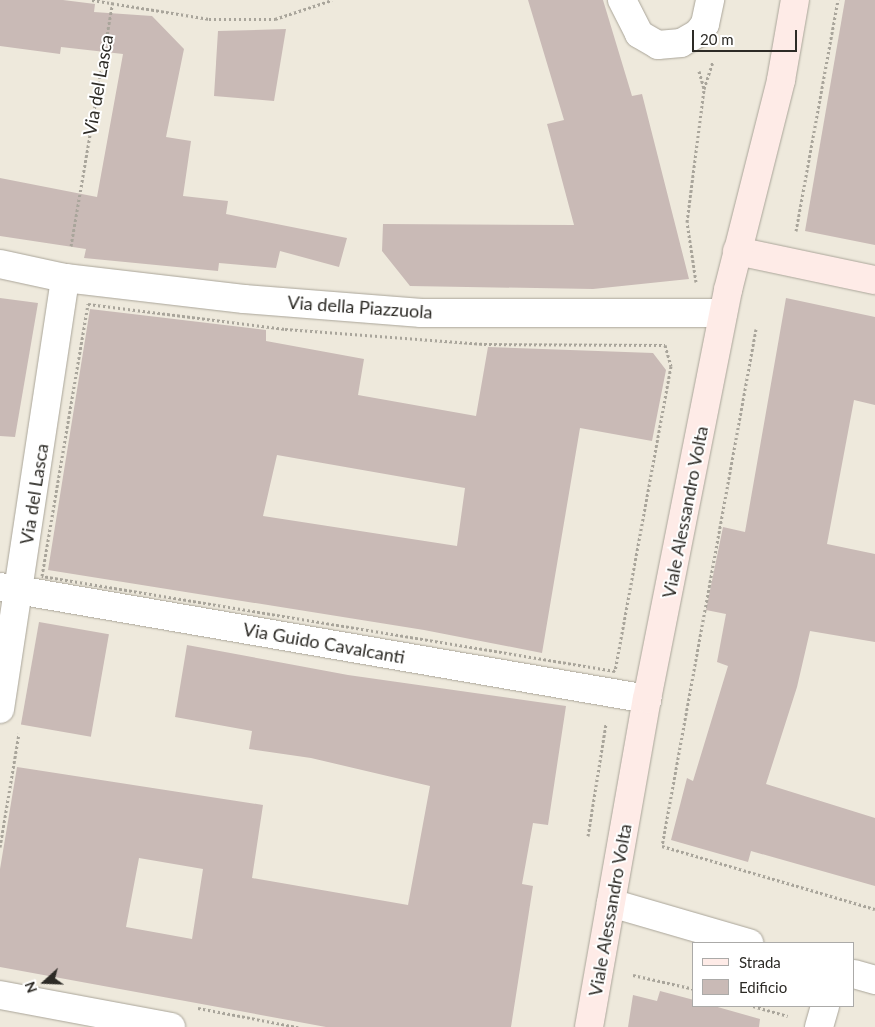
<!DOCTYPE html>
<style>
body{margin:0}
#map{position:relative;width:875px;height:1027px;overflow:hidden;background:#eee9dc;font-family:Lato,sans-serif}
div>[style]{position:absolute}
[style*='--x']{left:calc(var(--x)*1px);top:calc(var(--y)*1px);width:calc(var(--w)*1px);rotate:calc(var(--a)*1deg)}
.building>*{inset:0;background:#c9bab6;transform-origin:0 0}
.path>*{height:3px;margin-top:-1.5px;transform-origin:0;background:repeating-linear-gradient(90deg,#a9a59b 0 2.5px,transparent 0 5px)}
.roads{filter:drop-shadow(0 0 1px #aaa599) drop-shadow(0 0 1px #aaa599)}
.minor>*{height:28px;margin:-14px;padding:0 14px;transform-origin:14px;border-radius:14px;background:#fff}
.secondary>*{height:28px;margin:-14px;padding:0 14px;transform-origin:14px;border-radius:14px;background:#feebe7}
span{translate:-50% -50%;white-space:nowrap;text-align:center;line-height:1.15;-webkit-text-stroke:4px #fff;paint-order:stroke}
.street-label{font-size:18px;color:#2d2b26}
.legend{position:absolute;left:692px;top:942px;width:162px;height:65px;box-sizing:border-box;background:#fff;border:1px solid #abaaa8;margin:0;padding:6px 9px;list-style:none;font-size:15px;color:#2d2b26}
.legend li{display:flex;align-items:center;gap:10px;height:25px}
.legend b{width:25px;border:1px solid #abaaa8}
.north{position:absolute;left:20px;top:957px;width:50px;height:50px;-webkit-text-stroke:4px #fff;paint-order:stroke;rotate:250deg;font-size:14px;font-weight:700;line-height:20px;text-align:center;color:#2d2b26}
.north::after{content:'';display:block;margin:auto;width:18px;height:22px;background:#2d2b26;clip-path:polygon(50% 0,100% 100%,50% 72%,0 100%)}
.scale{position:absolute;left:692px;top:30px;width:105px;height:22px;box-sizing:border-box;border:2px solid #2d2b26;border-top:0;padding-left:6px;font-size:15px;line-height:18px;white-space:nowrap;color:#2d2b26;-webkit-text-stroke:4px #fff;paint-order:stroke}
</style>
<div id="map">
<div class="building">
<div style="clip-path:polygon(0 0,63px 0,95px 4px,94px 12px,152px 16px,184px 49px,166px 137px,191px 141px,183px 196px,228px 201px,226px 214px,347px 238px,339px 267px,280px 251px,276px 268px,219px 263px,218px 271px,84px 258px,86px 249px,0 236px,0 178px,97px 197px,123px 54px,61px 47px,60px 54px,0 46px)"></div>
<div style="clip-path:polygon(528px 0,603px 0,632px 96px,642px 94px,689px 279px,593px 289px,410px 286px,382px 251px,383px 224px,574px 225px,547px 124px,564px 120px)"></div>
<div style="clip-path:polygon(845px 0,875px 0,875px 245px,805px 231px)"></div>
<div style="clip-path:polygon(286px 29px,274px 101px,214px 96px,218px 31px)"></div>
<div style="clip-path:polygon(0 298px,38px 303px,15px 437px,0 436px)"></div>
<div style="clip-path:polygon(786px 298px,875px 317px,875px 405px,854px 400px,827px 544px,875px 554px,875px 642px,810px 631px,797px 687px,766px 784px,875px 818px,875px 886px,751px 851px,748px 862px,671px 840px,687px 778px,693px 781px,728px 666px,717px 662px,726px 614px,706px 610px,723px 527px,745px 532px)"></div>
<div style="clip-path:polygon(evenodd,90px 309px,266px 330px,266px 341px,364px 359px,358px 395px,476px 416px,488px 347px,653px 353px,666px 370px,652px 441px,580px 428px,542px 653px,424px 630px,48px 570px,90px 309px,277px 455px,465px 488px,457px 546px,263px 516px,277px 455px)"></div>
<div style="left:39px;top:622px;width:71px;height:104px;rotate:10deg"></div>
<div style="clip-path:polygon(evenodd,187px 645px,348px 675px,566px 706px,548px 825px,533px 823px,522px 884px,533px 886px,511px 1027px,326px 1027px,0 967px,0 869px,17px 767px,263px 805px,252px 878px,408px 905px,430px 786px,311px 758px,249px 749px,252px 731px,175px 717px,187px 645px,139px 858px,203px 869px,192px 939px,126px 927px,139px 858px)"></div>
<div style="clip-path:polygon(660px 991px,694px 1000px,694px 1006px,714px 1006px,760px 1019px,759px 1027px,628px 1027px,633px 995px,657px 1001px)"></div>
</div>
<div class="path">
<div style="--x:92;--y:0;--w:119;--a:9.2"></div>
<div style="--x:209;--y:19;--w:66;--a:0"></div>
<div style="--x:275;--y:19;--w:60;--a:-18.4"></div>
<div style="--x:699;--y:71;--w:19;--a:74"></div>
<div style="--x:796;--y:231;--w:235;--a:-79.7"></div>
<div style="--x:71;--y:246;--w:250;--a:-80.3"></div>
<div style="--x:696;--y:282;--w:61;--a:-98.5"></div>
<div style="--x:687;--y:222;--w:134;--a:-82.7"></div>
<div style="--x:704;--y:89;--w:29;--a:-72"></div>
<div style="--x:88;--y:304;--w:199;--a:7.2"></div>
<div style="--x:285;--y:329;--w:200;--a:4.3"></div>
<div style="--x:484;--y:344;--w:181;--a:0.3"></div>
<div style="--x:665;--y:345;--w:22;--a:74"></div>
<div style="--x:671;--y:366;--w:310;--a:100.4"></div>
<div style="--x:615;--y:671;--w:581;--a:-170.59"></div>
<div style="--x:42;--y:576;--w:276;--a:-80.4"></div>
<div style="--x:756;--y:329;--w:525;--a:100.3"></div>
<div style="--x:662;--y:846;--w:222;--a:16.5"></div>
<div style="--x:588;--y:836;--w:113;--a:-80.9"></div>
<div style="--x:0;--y:847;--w:115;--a:-80.5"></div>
<div style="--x:633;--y:975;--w:63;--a:12.9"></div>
<div style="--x:753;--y:1006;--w:36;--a:16"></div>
<div style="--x:198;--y:1008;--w:102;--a:10.8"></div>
</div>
<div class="roads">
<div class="minor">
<div style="--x:622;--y:0;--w:38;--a:63"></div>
<div style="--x:639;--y:34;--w:22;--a:30"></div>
<div style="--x:658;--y:45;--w:23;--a:-5"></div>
<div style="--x:681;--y:43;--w:20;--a:-30"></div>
<div style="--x:698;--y:33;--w:11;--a:-52"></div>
<div style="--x:705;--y:24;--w:25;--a:-78"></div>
<div style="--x:0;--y:264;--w:66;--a:12.2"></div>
<div style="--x:65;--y:278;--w:180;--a:6.7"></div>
<div style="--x:244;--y:299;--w:178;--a:4.5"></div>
<div style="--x:421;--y:313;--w:302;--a:0"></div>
<div style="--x:0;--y:587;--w:657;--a:9.82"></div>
<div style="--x:0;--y:709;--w:436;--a:-81.4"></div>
<div style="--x:611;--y:903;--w:144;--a:16.2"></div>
<div style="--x:854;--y:974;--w:22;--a:16"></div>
<div style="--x:0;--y:995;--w:174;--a:10.6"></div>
<div style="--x:819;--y:1027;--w:22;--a:-74"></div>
</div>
<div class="secondary">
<div style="--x:737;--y:251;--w:141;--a:11.9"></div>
<div style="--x:589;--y:1027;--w:333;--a:-80"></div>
<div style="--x:647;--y:699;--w:417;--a:-78.8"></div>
<div style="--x:728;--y:290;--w:217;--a:-75.8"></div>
<div style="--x:781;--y:80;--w:81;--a:-80.1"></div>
</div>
</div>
<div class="street-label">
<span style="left:98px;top:85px;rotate:-80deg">Via del Lasca</span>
<span style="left:360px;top:307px;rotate:4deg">Via della Piazzuola</span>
<span style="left:34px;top:494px;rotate:-81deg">Via del Lasca</span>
<span style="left:685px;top:512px;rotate:-79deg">Viale Alessandro Volta</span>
<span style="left:324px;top:643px;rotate:10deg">Via Guido Cavalcanti</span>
<span style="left:610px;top:910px;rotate:-80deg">Viale Alessandro Volta</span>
</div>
<ul class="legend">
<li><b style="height:6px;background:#feebe7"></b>Strada</li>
<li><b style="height:14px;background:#c9bab6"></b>Edificio</li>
</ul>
<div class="north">N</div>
<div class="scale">20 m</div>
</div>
